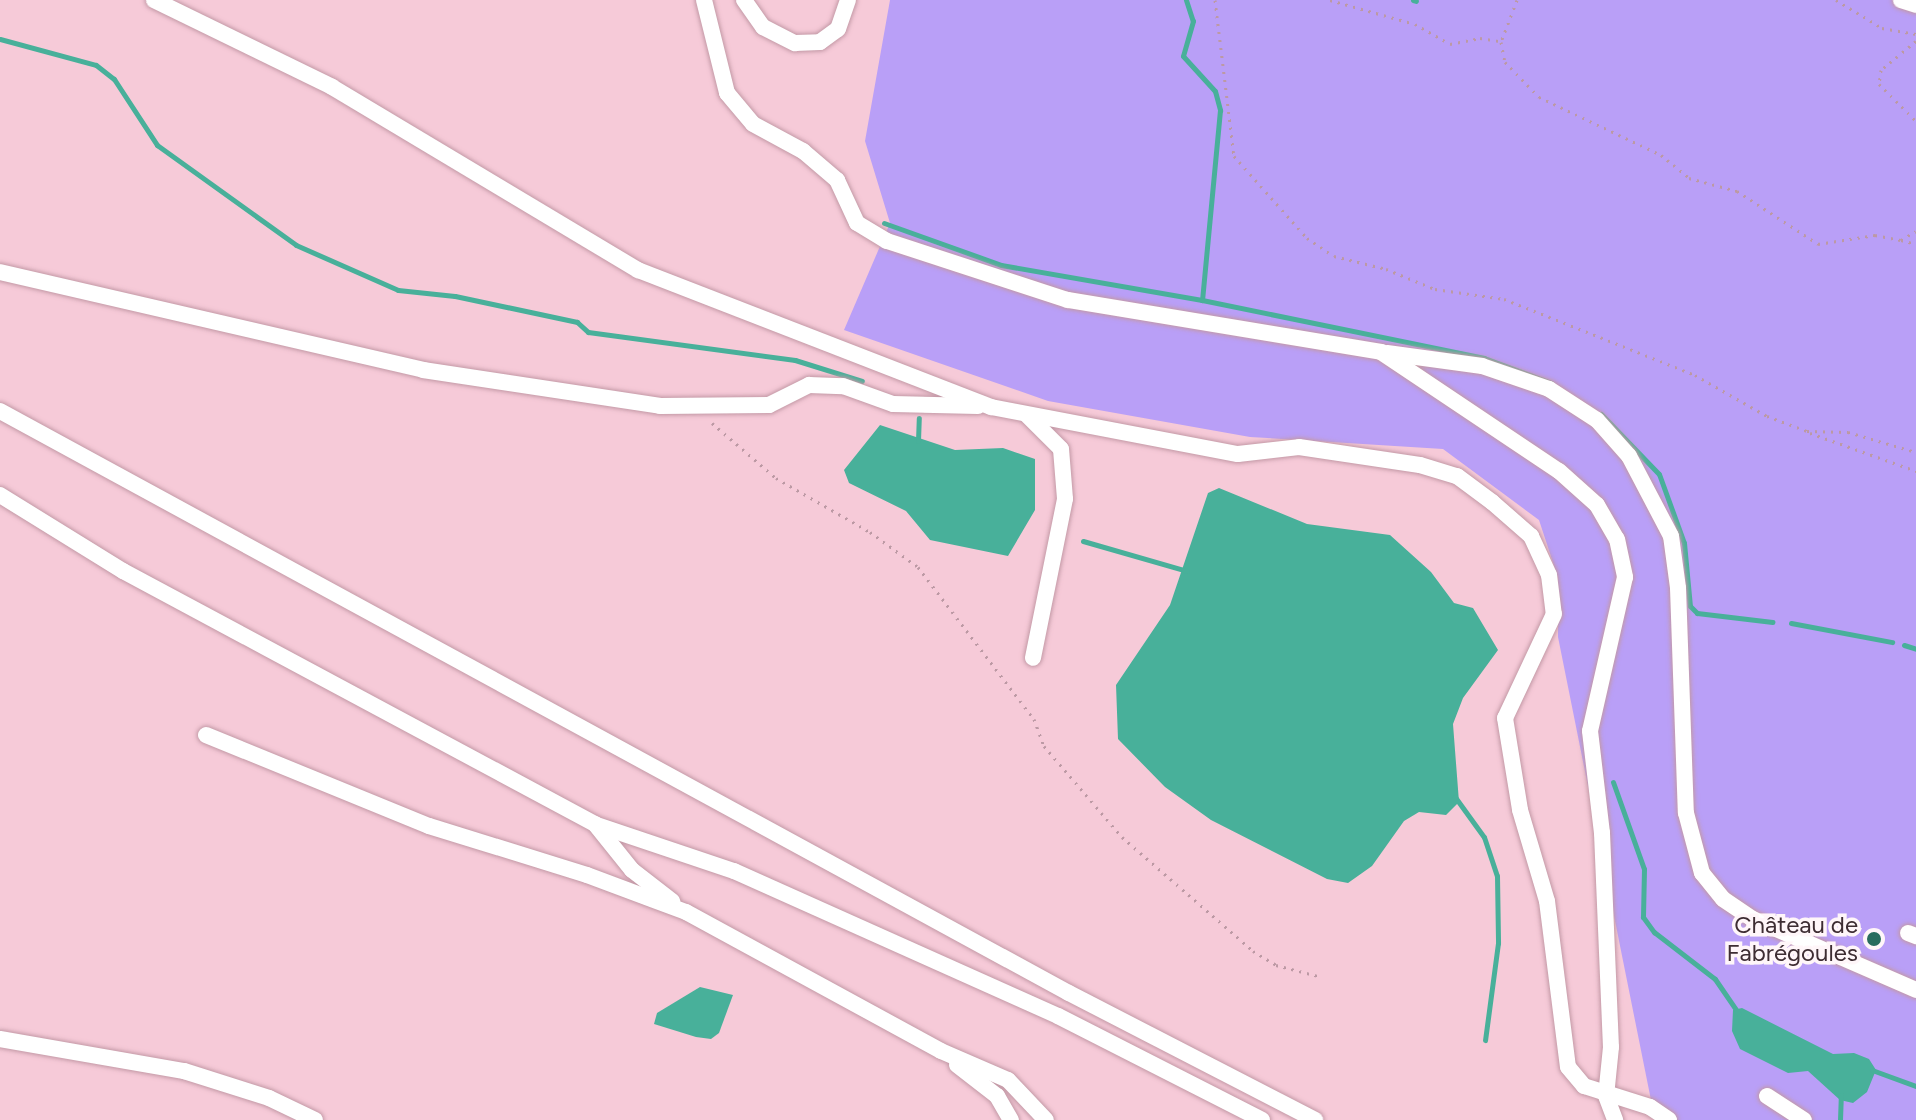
<!DOCTYPE html>
<meta charset="utf-8">
<style>
body{margin:0}
#map{position:relative;width:1916px;height:1120px;overflow:hidden;background:#f6cad8;font-family:Figtree,sans-serif}
div>[style]{position:absolute}
[style*='--x']{left:calc(var(--x)*1px);top:calc(var(--y)*1px);width:calc(var(--w)*1px);rotate:calc(var(--a)*1deg)}
.green>*{inset:0;background:#b99ff7}
.water>*{inset:0;background:#48b09a}
.stream>*{height:5px;margin:-2.5px;padding:0 2.5px;transform-origin:2.5px;border-radius:2.5px;background:#48b09a}
.path>*{height:3px;margin-top:-1.5px;transform-origin:0;background:repeating-linear-gradient(90deg,#bc99a4 0 2px,transparent 0 8px)}
.roads{filter:drop-shadow(0 0 2px #c399a6) drop-shadow(0 0 2px #c399a6)}
.minor>*{height:16px;margin:-8px;padding:0 8px;transform-origin:8px;border-radius:8px;background:#fff}
.dots>*{width:22px;height:22px;translate:-50% -50%;box-sizing:border-box;border:4px solid #fff6f9;border-radius:50%}
span{translate:-50% -50%;white-space:nowrap;text-align:center;line-height:1.15;-webkit-text-stroke:7px #fff6f9;paint-order:stroke}
.poi-label{font-size:24px;color:#3e2d33}
.right{translate:-100% -50%;text-align:right}
</style>
<div id="map">
<div class="green">
<div style="clip-path:polygon(890px 0,1916px 0,1916px 1120px,1655px 1120px,1558px 637px,1558px 578px,1539px 520px,1443px 449px,1250px 437px,1048px 401px,844px 330px,890px 223px,865px 141px)"></div>
</div>
<div class="water">
<div style="clip-path:polygon(880px 425px,955px 450px,1003px 448px,1035px 459px,1035px 510px,1008px 556px,930px 540px,906px 511px,849px 483px,844px 470px)"></div>
<div style="clip-path:polygon(1219px 488px,1307px 524px,1390px 535px,1431px 572px,1454px 603px,1473px 608px,1498px 650px,1463px 698px,1453px 724px,1459px 802px,1446px 815px,1419px 812px,1404px 821px,1372px 866px,1348px 883px,1327px 879px,1211px 820px,1165px 787px,1118px 739px,1116px 685px,1170px 605px,1208px 493px)"></div>
<div style="clip-path:polygon(700px 987px,733px 995px,719px 1033px,711px 1039px,696px 1037px,654px 1024px,657px 1013px)"></div>
<div style="clip-path:polygon(1742px 1008px,1833px 1054px,1854px 1053px,1869px 1059px,1876px 1070px,1867px 1092px,1853px 1103px,1840px 1100px,1808px 1071px,1788px 1073px,1740px 1049px,1732px 1031px,1733px 1010px)"></div>
</div>
<div class="stream">
<div style="--x:1186;--y:0;--w:22;--a:72"></div>
<div style="--x:1193;--y:21;--w:36;--a:106"></div>
<div style="--x:1183;--y:56;--w:47;--a:47.6"></div>
<div style="--x:1215;--y:91;--w:20;--a:75"></div>
<div style="--x:1220;--y:110;--w:191;--a:95.4"></div>
<div style="--x:1202;--y:300;--w:288;--a:11.6"></div>
<div style="--x:1484;--y:358;--w:72;--a:20.5"></div>
<div style="--x:1413;--y:0;--w:3;--a:18"></div>
<div style="--x:0;--y:39;--w:99;--a:15.2"></div>
<div style="--x:96;--y:65;--w:23;--a:38"></div>
<div style="--x:114;--y:79;--w:79;--a:56.9"></div>
<div style="--x:157;--y:145;--w:171;--a:35.7"></div>
<div style="--x:296;--y:245;--w:111;--a:23.8"></div>
<div style="--x:398;--y:290;--w:57;--a:6"></div>
<div style="--x:455;--y:296;--w:125;--a:12"></div>
<div style="--x:577;--y:322;--w:15;--a:42"></div>
<div style="--x:588;--y:332;--w:209;--a:7.7"></div>
<div style="--x:795;--y:360;--w:70;--a:17.4"></div>
<div style="--x:884;--y:223;--w:124;--a:19.7"></div>
<div style="--x:1001;--y:265;--w:204;--a:9.9"></div>
<div style="--x:1601;--y:414;--w:83;--a:46"></div>
<div style="--x:1659;--y:474;--w:73;--a:70.1"></div>
<div style="--x:1684;--y:543;--w:63;--a:84.6"></div>
<div style="--x:1690;--y:606;--w:10;--a:45"></div>
<div style="--x:1697;--y:613;--w:76;--a:6.8"></div>
<div style="--x:918;--y:441;--w:23;--a:-88"></div>
<div style="--x:1083;--y:541;--w:108;--a:16.1"></div>
<div style="--x:1791;--y:623;--w:103;--a:10.7"></div>
<div style="--x:1904;--y:645;--w:13;--a:18"></div>
<div style="--x:1613;--y:782;--w:92;--a:70.4"></div>
<div style="--x:1644;--y:869;--w:48;--a:91.2"></div>
<div style="--x:1643;--y:917;--w:19;--a:54"></div>
<div style="--x:1654;--y:932;--w:77;--a:37.6"></div>
<div style="--x:1715;--y:979;--w:42;--a:55.6"></div>
<div style="--x:1455;--y:797;--w:49;--a:54.1"></div>
<div style="--x:1484;--y:837;--w:41;--a:71.6"></div>
<div style="--x:1497;--y:876;--w:67;--a:89.1"></div>
<div style="--x:1498;--y:943;--w:98;--a:97.6"></div>
<div style="--x:1872;--y:1070;--w:47;--a:20"></div>
<div style="--x:1840;--y:1120;--w:25;--a:-88"></div>
</div>
<div class="path">
<div style="--x:1215;--y:0;--w:157;--a:83.1"></div>
<div style="--x:1234;--y:156;--w:110;--a:48.3"></div>
<div style="--x:1307;--y:238;--w:32;--a:34"></div>
<div style="--x:1334;--y:256;--w:54;--a:14"></div>
<div style="--x:1386;--y:269;--w:53;--a:22.2"></div>
<div style="--x:1435;--y:289;--w:70;--a:8.2"></div>
<div style="--x:1504;--y:299;--w:206;--a:21.7"></div>
<div style="--x:1695;--y:375;--w:83;--a:29.7"></div>
<div style="--x:1767;--y:416;--w:43;--a:20.6"></div>
<div style="--x:1807;--y:431;--w:41;--a:1.4"></div>
<div style="--x:1848;--y:432;--w:71;--a:16.4"></div>
<div style="--x:1330;--y:0;--w:88;--a:15.8"></div>
<div style="--x:1415;--y:24;--w:40;--a:29.7"></div>
<div style="--x:1450;--y:44;--w:31;--a:-11"></div>
<div style="--x:1480;--y:38;--w:20;--a:9"></div>
<div style="--x:1517;--y:0;--w:45;--a:110.9"></div>
<div style="--x:1501;--y:42;--w:20;--a:79"></div>
<div style="--x:1505;--y:62;--w:49;--a:45.8"></div>
<div style="--x:1539;--y:97;--w:135;--a:25.4"></div>
<div style="--x:1661;--y:155;--w:36;--a:39"></div>
<div style="--x:1689;--y:178;--w:50;--a:15.2"></div>
<div style="--x:1737;--y:191;--w:97;--a:33.2"></div>
<div style="--x:1818;--y:244;--w:58;--a:-9"></div>
<div style="--x:1875;--y:235;--w:26;--a:11"></div>
<div style="--x:1901;--y:240;--w:17;--a:-31"></div>
<div style="--x:1836;--y:0;--w:54;--a:31.3"></div>
<div style="--x:1882;--y:28;--w:35;--a:10"></div>
<div style="--x:1916;--y:41;--w:45;--a:140.4"></div>
<div style="--x:1881;--y:70;--w:14;--a:98"></div>
<div style="--x:1879;--y:84;--w:52;--a:45"></div>
<div style="--x:1901;--y:240;--w:16;--a:15"></div>
<div style="--x:712;--y:423;--w:84;--a:40.7"></div>
<div style="--x:776;--y:478;--w:108;--a:29.9"></div>
<div style="--x:870;--y:532;--w:59;--a:36.1"></div>
<div style="--x:918;--y:567;--w:191;--a:52.7"></div>
<div style="--x:1034;--y:719;--w:29;--a:70"></div>
<div style="--x:1044;--y:746;--w:120;--a:49.4"></div>
<div style="--x:1122;--y:837;--w:174;--a:41"></div>
<div style="--x:1253;--y:951;--w:27;--a:31"></div>
<div style="--x:1276;--y:965;--w:43;--a:14.7"></div>
<div style="--x:1810;--y:433;--w:113;--a:19.7"></div>
</div>
<div class="roads">
<div class="minor">
<div style="--x:154;--y:0;--w:198;--a:26"></div>
<div style="--x:332;--y:87;--w:357;--a:30.9"></div>
<div style="--x:638;--y:270;--w:379;--a:21.2"></div>
<div style="--x:991;--y:407;--w:251;--a:10.8"></div>
<div style="--x:1238;--y:454;--w:61;--a:-6.5"></div>
<div style="--x:1299;--y:447;--w:122;--a:8.5"></div>
<div style="--x:1420;--y:465;--w:39;--a:17"></div>
<div style="--x:1457;--y:476;--w:44;--a:36.6"></div>
<div style="--x:1492;--y:502;--w:52;--a:41.1"></div>
<div style="--x:1531;--y:536;--w:43;--a:65.2"></div>
<div style="--x:1549;--y:575;--w:39;--a:83"></div>
<div style="--x:1554;--y:614;--w:115;--a:115.2"></div>
<div style="--x:1505;--y:718;--w:93;--a:80.7"></div>
<div style="--x:1520;--y:810;--w:95;--a:73.5"></div>
<div style="--x:1547;--y:901;--w:167;--a:82.8"></div>
<div style="--x:1568;--y:1067;--w:25;--a:50"></div>
<div style="--x:1584;--y:1086;--w:69;--a:17.7"></div>
<div style="--x:1650;--y:1107;--w:23;--a:34"></div>
<div style="--x:704;--y:0;--w:96;--a:76.1"></div>
<div style="--x:727;--y:93;--w:40;--a:50"></div>
<div style="--x:753;--y:124;--w:57;--a:28.4"></div>
<div style="--x:803;--y:151;--w:45;--a:40.5"></div>
<div style="--x:837;--y:180;--w:47;--a:65.1"></div>
<div style="--x:857;--y:223;--w:35;--a:31"></div>
<div style="--x:887;--y:241;--w:190;--a:18.1"></div>
<div style="--x:1068;--y:300;--w:317;--a:9.4"></div>
<div style="--x:1381;--y:352;--w:214;--a:33.8"></div>
<div style="--x:1559;--y:471;--w:51;--a:41.8"></div>
<div style="--x:1597;--y:505;--w:39;--a:60"></div>
<div style="--x:1617;--y:539;--w:39;--a:78"></div>
<div style="--x:1625;--y:577;--w:158;--a:102.8"></div>
<div style="--x:1590;--y:731;--w:103;--a:83.3"></div>
<div style="--x:1602;--y:833;--w:214;--a:87.6"></div>
<div style="--x:1611;--y:1047;--w:49;--a:95.8"></div>
<div style="--x:1606;--y:1096;--w:26;--a:69"></div>
<div style="--x:744;--y:0;--w:33;--a:55"></div>
<div style="--x:763;--y:27;--w:36;--a:27"></div>
<div style="--x:795;--y:43;--w:25;--a:-2"></div>
<div style="--x:820;--y:42;--w:22;--a:-36"></div>
<div style="--x:838;--y:29;--w:31;--a:-71"></div>
<div style="--x:1901;--y:0;--w:16;--a:18"></div>
<div style="--x:0;--y:272;--w:434;--a:13"></div>
<div style="--x:423;--y:370;--w:240;--a:8.6"></div>
<div style="--x:660;--y:406;--w:109;--a:-0.5"></div>
<div style="--x:769;--y:405;--w:45;--a:-26.6"></div>
<div style="--x:809;--y:385;--w:34;--a:2"></div>
<div style="--x:843;--y:386;--w:53;--a:19.8"></div>
<div style="--x:893;--y:404;--w:85;--a:1.3"></div>
<div style="--x:1387;--y:353;--w:96;--a:7.8"></div>
<div style="--x:1482;--y:366;--w:71;--a:18.9"></div>
<div style="--x:1549;--y:389;--w:57;--a:32.9"></div>
<div style="--x:1597;--y:420;--w:48;--a:48.4"></div>
<div style="--x:1629;--y:456;--w:90;--a:62.3"></div>
<div style="--x:1671;--y:536;--w:52;--a:82.3"></div>
<div style="--x:1678;--y:588;--w:225;--a:88"></div>
<div style="--x:1686;--y:813;--w:62;--a:75.1"></div>
<div style="--x:1702;--y:873;--w:33;--a:51"></div>
<div style="--x:1723;--y:899;--w:36;--a:34"></div>
<div style="--x:1753;--y:919;--w:178;--a:23.5"></div>
<div style="--x:0;--y:411;--w:1217;--a:28.57"></div>
<div style="--x:1069;--y:993;--w:277;--a:27.3"></div>
<div style="--x:1027;--y:415;--w:48;--a:45"></div>
<div style="--x:1061;--y:449;--w:50;--a:85.4"></div>
<div style="--x:1065;--y:499;--w:162;--a:101.4"></div>
<div style="--x:0;--y:495;--w:145;--a:31.7"></div>
<div style="--x:123;--y:571;--w:536;--a:28.19"></div>
<div style="--x:595;--y:824;--w:59;--a:51.2"></div>
<div style="--x:632;--y:870;--w:51;--a:37.8"></div>
<div style="--x:206;--y:735;--w:241;--a:22.2"></div>
<div style="--x:429;--y:826;--w:165;--a:17.2"></div>
<div style="--x:587;--y:875;--w:106;--a:20.5"></div>
<div style="--x:686;--y:912;--w:290;--a:28.6"></div>
<div style="--x:941;--y:1051;--w:73;--a:23.4"></div>
<div style="--x:1008;--y:1080;--w:55;--a:46.5"></div>
<div style="--x:597;--y:825;--w:145;--a:18.6"></div>
<div style="--x:734;--y:871;--w:355;--a:24.1"></div>
<div style="--x:1058;--y:1016;--w:229;--a:27"></div>
<div style="--x:1908;--y:933;--w:9;--a:21"></div>
<div style="--x:0;--y:1039;--w:187;--a:9.9"></div>
<div style="--x:184;--y:1071;--w:89;--a:17.6"></div>
<div style="--x:269;--y:1098;--w:51;--a:25.6"></div>
<div style="--x:957;--y:1065;--w:51;--a:37.8"></div>
<div style="--x:997;--y:1096;--w:28;--a:60"></div>
<div style="--x:1767;--y:1096;--w:44;--a:33"></div>
</div>
</div>
<div class="dots">
<div style="left:1874px;top:939px;background:#286c5e"></div>
</div>
<div class="poi-label">
<span class="right" style="left:1858px;top:939px">Château de<br>Fabrégoules</span>
</div>
</div>
